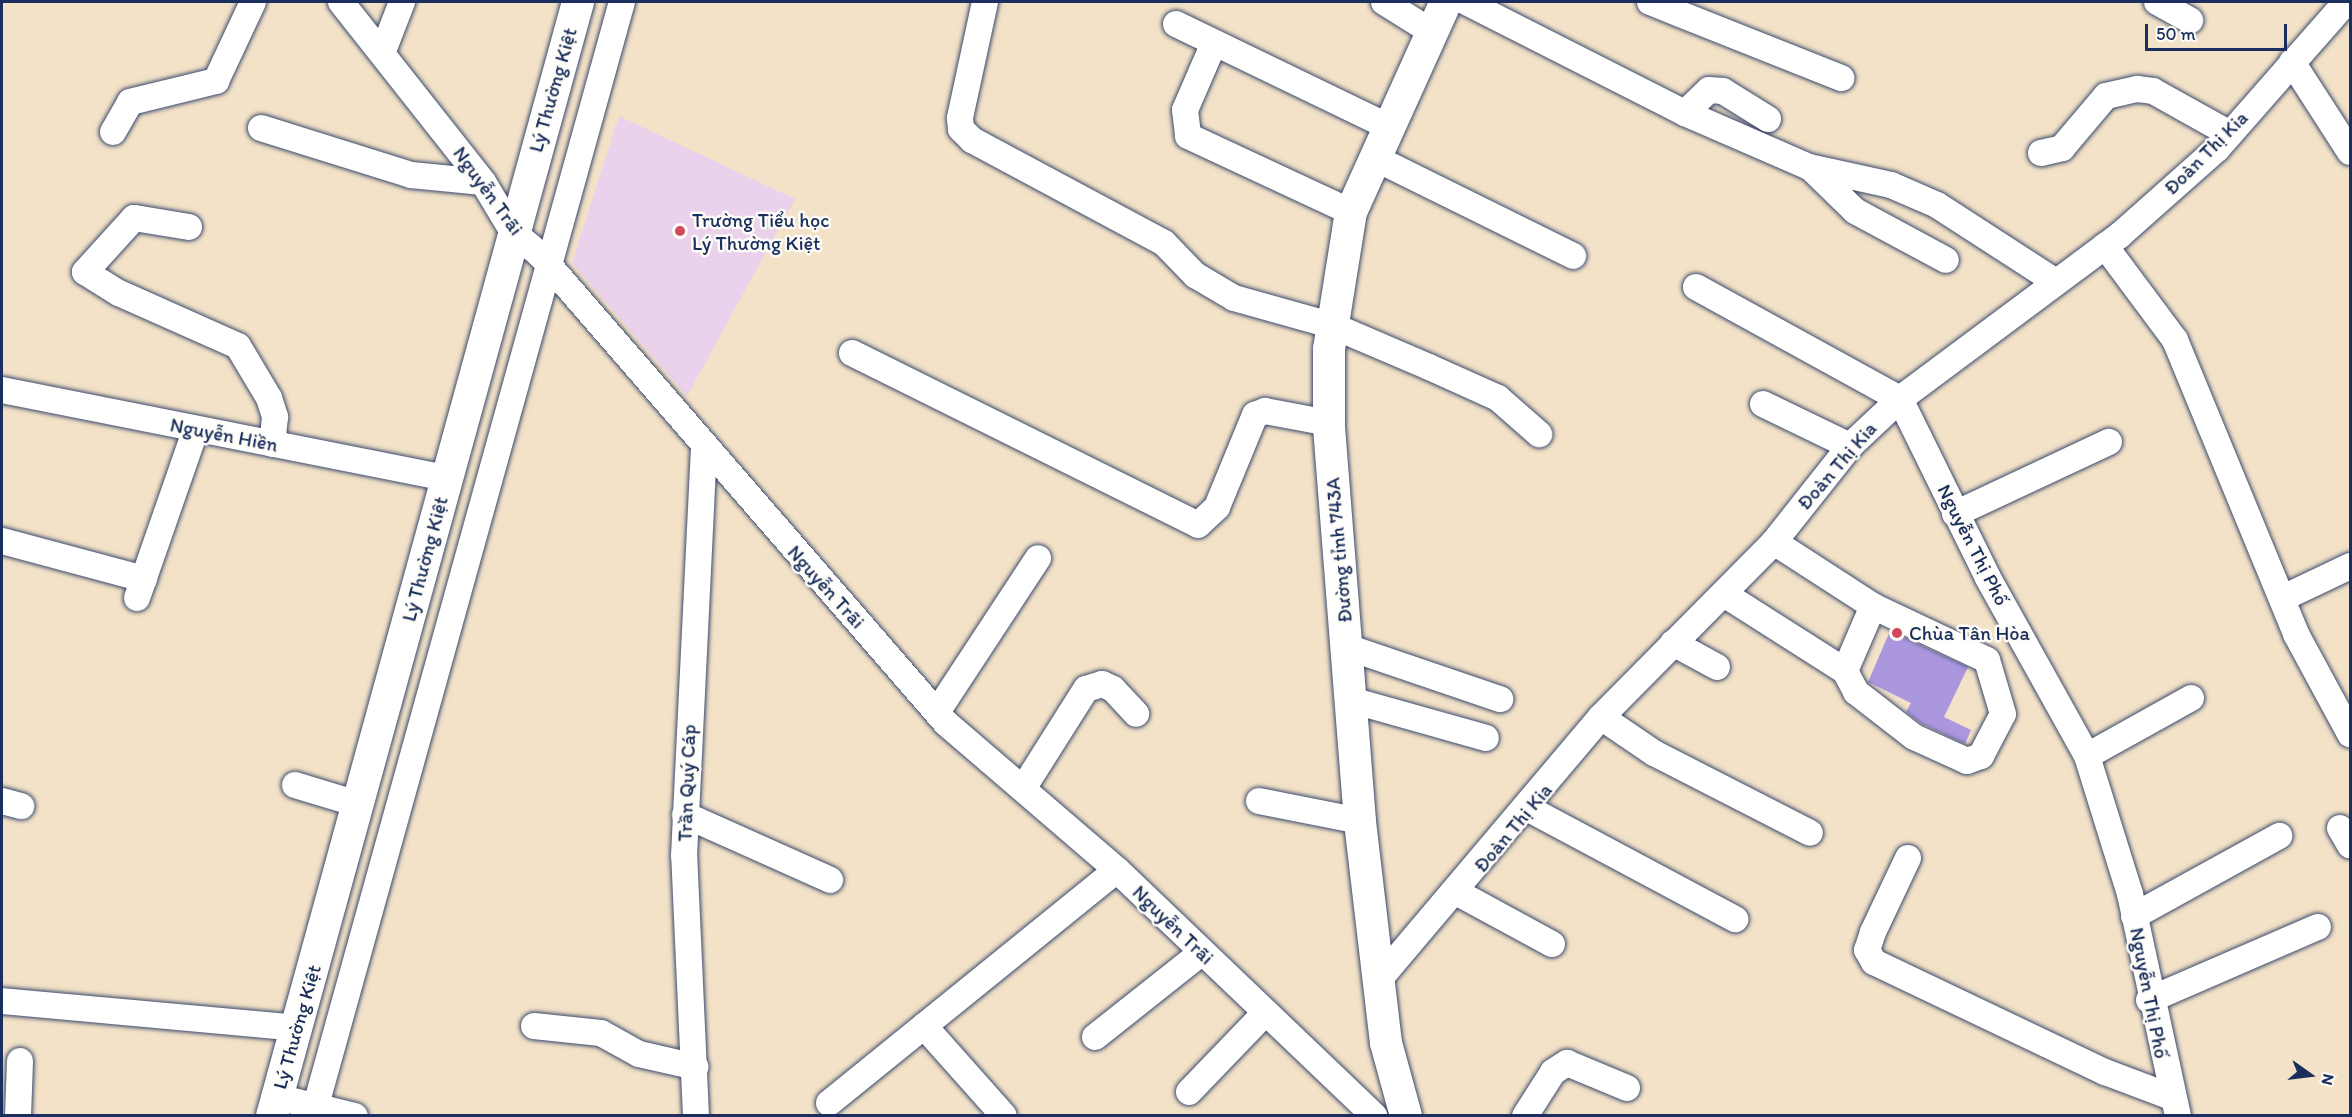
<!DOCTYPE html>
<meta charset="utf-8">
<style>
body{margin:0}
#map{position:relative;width:2352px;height:1117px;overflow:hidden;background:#f3e2c7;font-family:Itim,sans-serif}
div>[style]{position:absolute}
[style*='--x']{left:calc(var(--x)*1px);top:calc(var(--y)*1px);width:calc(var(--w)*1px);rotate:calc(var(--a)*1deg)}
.built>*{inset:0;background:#ead1ec}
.building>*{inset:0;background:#ab97de}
.roads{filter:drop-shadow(0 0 2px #3b4a6e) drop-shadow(0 0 2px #3b4a6e)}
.minor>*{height:26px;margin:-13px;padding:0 13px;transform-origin:13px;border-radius:13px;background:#fff}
.major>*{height:32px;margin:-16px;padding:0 16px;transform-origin:16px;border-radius:16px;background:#fff}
.dots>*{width:16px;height:16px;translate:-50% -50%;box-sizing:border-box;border:3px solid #fdfcf7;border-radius:50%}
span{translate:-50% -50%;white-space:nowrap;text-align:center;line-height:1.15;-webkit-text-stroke:5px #fdfcf7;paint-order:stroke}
.street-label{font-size:20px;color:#1b2f5e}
.poi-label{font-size:20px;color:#1b2f5e}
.left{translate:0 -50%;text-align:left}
.frame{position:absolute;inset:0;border:3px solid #1b2f5e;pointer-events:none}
.north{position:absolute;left:2280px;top:1045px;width:60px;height:60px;-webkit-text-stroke:4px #fdfcf7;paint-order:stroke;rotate:104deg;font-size:16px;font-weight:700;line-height:24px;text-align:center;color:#1b2f5e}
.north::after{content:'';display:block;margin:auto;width:21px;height:27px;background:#1b2f5e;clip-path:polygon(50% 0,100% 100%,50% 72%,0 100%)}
.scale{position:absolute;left:2145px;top:24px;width:142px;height:27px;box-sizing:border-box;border:3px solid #1b2f5e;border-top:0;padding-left:8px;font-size:18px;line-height:21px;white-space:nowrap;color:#1b2f5e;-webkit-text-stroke:4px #fdfcf7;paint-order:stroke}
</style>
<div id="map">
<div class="built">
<div style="clip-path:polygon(619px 116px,795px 199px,687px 396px,572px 263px)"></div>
</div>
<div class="building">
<div style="clip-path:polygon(1890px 631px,1968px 667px,1944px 717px,1971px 730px,1965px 744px,1922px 724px,1906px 712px,1911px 703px,1868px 682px)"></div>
</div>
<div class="roads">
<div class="minor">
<div style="--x:341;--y:2;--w:229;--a:51.7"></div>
<div style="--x:483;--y:182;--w:58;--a:59"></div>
<div style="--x:513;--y:232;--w:35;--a:40"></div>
<div style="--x:540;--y:255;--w:620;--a:49.06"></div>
<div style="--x:946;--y:723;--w:225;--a:40.7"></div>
<div style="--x:1117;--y:870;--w:356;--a:43.7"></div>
<div style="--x:985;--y:2;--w:119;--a:102.2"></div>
<div style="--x:960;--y:118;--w:11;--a:85"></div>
<div style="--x:961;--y:129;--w:16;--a:45"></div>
<div style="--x:972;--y:140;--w:218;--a:28.2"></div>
<div style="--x:1164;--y:243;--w:45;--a:45.9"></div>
<div style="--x:1195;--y:275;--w:45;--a:30.5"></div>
<div style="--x:1234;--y:298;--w:101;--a:15.6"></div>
<div style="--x:1331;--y:325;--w:107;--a:23.2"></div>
<div style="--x:1429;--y:367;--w:76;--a:24.2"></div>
<div style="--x:1498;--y:398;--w:55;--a:41.3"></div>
<div style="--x:1384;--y:2;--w:57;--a:32"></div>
<div style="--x:1466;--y:2;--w:246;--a:26.9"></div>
<div style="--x:1685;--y:113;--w:33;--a:-44"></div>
<div style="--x:1709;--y:90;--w:14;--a:4"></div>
<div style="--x:1723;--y:91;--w:53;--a:31.9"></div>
<div style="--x:1650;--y:2;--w:206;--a:21.7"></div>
<div style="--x:2157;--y:2;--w:38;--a:29"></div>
<div style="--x:1176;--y:24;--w:237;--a:25.8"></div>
<div style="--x:1214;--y:43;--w:73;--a:113.4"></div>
<div style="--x:1185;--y:110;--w:26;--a:83"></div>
<div style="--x:1188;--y:136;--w:180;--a:25"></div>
<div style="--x:383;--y:51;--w:53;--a:-68.8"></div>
<div style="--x:2292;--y:62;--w:107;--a:57.2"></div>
<div style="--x:1685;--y:113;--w:135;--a:23.5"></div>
<div style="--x:1809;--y:167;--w:84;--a:12.4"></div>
<div style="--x:1891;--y:185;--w:50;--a:23.5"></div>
<div style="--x:1937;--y:205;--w:142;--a:32.9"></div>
<div style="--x:261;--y:128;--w:157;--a:17.4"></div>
<div style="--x:411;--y:175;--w:72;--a:5.6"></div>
<div style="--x:113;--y:132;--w:34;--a:-60"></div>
<div style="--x:130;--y:102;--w:89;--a:-13.7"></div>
<div style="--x:216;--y:81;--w:87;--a:-64.9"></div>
<div style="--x:2041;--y:153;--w:22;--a:-13"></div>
<div style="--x:2062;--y:148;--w:68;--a:-49.8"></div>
<div style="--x:2106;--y:96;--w:32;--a:-13"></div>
<div style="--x:2137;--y:89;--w:16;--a:7"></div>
<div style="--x:2153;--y:91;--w:88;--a:29.2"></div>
<div style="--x:1375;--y:158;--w:221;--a:26.3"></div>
<div style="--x:1814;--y:171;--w:57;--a:44.3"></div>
<div style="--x:1855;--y:211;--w:103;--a:28.3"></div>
<div style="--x:189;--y:227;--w:56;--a:-170.7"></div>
<div style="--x:134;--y:218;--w:73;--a:132.2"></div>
<div style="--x:85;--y:272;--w:40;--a:32"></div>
<div style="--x:119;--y:293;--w:130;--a:24"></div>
<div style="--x:238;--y:346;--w:61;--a:59.2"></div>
<div style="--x:269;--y:398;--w:20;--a:72"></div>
<div style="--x:275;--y:417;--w:27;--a:96"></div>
<div style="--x:2105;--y:246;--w:117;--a:53.3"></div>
<div style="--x:2175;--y:340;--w:318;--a:67.6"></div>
<div style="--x:2296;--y:634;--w:114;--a:61.6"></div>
<div style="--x:1696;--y:287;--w:233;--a:28.8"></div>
<div style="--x:1900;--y:399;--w:199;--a:63.8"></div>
<div style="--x:1988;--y:578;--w:204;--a:60.9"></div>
<div style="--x:2087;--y:756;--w:145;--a:72.7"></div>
<div style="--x:2130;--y:894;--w:227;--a:77.8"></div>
<div style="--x:852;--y:353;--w:386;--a:26.4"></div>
<div style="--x:1198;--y:525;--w:26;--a:-43"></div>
<div style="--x:1217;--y:507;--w:100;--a:-67.6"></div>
<div style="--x:1255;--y:415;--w:11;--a:-22"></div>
<div style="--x:1265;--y:411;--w:65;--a:10.6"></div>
<div style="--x:2;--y:390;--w:455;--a:11.2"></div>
<div style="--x:1763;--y:404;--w:97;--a:25.8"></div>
<div style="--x:1955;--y:514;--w:170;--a:-25.1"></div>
<div style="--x:2;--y:541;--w:147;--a:15"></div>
<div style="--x:1774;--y:542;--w:118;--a:32.9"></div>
<div style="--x:1873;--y:606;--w:71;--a:113.3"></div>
<div style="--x:1845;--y:671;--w:24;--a:62"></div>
<div style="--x:1856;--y:692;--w:73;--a:37.8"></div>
<div style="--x:1914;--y:737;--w:58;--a:24.4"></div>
<div style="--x:1967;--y:761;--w:15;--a:-20"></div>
<div style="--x:1981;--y:756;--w:47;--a:-62.4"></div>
<div style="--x:2003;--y:714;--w:56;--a:-106.5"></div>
<div style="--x:1987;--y:660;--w:126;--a:-154.7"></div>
<div style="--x:1724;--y:594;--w:143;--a:32.5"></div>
<div style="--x:137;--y:598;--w:179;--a:-70.8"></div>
<div style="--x:2283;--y:598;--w:74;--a:-25.5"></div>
<div style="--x:1673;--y:643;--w:50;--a:28.6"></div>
<div style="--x:1347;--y:647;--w:162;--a:18.8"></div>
<div style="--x:1351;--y:700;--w:140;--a:15.7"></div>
<div style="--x:937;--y:712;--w:184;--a:-56.7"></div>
<div style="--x:1601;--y:717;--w:64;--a:34.2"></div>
<div style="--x:1654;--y:753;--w:175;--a:27.1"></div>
<div style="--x:2087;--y:756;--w:119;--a:-29.1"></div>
<div style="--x:295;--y:785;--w:66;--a:16.8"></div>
<div style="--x:1024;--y:787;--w:116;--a:-57.7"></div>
<div style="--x:1086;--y:689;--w:17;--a:-17"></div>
<div style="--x:1102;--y:684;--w:12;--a:24"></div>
<div style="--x:1113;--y:689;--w:34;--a:47"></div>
<div style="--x:2;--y:801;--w:20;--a:15"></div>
<div style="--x:1259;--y:801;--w:103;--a:11.2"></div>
<div style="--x:1529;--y:809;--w:234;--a:28.1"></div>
<div style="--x:685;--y:815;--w:159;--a:24.1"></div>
<div style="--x:2340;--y:828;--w:20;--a:60"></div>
<div style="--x:1908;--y:858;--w:82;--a:115.3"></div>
<div style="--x:1873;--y:932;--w:19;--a:108"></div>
<div style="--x:1867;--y:950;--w:14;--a:60"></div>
<div style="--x:1874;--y:962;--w:256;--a:25.5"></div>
<div style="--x:2105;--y:1072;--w:71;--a:20.7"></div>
<div style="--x:1458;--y:893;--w:107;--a:28.5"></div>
<div style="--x:2134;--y:916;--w:166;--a:-28.9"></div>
<div style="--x:1377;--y:982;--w:347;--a:-49.8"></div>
<div style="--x:1601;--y:717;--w:246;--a:-45.3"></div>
<div style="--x:1774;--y:542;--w:122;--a:-51.6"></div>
<div style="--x:1850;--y:446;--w:69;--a:-43.2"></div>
<div style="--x:1900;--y:399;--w:274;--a:-36.7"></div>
<div style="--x:2120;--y:235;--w:130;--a:-41.6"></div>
<div style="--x:2217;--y:149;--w:196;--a:-48.7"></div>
<div style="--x:2149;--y:1000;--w:184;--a:-23.4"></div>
<div style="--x:2;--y:1001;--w:296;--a:5.2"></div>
<div style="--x:534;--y:1026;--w:67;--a:6"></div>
<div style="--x:601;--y:1033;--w:43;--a:28.9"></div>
<div style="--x:639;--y:1054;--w:58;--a:12.8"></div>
<div style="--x:924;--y:1026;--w:120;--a:48.4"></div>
<div style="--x:1095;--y:1037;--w:135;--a:-38.4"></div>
<div style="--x:1189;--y:1092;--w:110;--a:-46.1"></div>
<div style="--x:277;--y:1097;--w:80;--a:13.7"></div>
<div style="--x:829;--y:1103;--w:370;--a:-39"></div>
<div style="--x:18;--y:1116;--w:55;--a:-87.9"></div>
<div style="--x:313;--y:1116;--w:1156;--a:-74.5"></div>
<div style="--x:696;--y:1116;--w:260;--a:-92.6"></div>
<div style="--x:684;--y:856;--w:406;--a:-87.2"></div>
<div style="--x:1525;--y:1116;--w:52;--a:-57.5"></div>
<div style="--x:1553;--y:1072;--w:17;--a:-33"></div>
<div style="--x:1567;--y:1063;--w:65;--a:22.6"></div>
</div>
<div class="major">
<div style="--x:272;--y:1116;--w:1155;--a:-74.64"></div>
<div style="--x:1406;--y:1116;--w:76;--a:-105.3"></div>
<div style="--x:1386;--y:1043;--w:224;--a:-96.7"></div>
<div style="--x:1360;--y:821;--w:399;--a:-94.5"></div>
<div style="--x:1329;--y:423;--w:74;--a:-90"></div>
<div style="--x:1329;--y:349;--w:139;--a:-80.9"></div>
<div style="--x:1351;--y:212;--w:230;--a:-65.7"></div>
</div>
</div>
<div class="dots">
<div style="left:680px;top:231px;background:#d1495b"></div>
<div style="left:1897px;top:633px;background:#d1495b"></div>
</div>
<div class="street-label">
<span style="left:553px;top:90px;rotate:-74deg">Lý Thường Kiệt</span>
<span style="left:2206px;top:153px;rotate:-45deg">Đoàn Thị Kia</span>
<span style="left:488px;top:191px;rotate:54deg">Nguyễn Trãi</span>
<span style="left:224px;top:435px;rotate:11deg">Nguyễn Hiền</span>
<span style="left:1837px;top:466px;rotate:-49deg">Đoàn Thị Kia</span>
<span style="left:1973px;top:545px;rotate:63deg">Nguyễn Thị Phố</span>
<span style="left:1339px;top:550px;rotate:-95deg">Đường tỉnh 743A</span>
<span style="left:425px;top:559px;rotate:-75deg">Lý Thường Kiệt</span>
<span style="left:826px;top:587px;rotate:48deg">Nguyễn Trãi</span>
<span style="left:687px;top:783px;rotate:-88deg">Trần Quý Cáp</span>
<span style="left:1513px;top:828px;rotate:-50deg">Đoàn Thị Kia</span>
<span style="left:1173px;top:925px;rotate:44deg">Nguyễn Trãi</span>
<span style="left:2149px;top:993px;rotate:79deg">Nguyễn Thị Phố</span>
<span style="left:297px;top:1027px;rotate:-74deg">Lý Thường Kiệt</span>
</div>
<div class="poi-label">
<span class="left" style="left:692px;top:232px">Trường Tiểu học<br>Lý Thường Kiệt</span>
<span class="left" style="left:1909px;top:633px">Chùa Tân Hòa</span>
</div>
<div class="frame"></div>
<div class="north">N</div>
<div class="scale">50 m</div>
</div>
